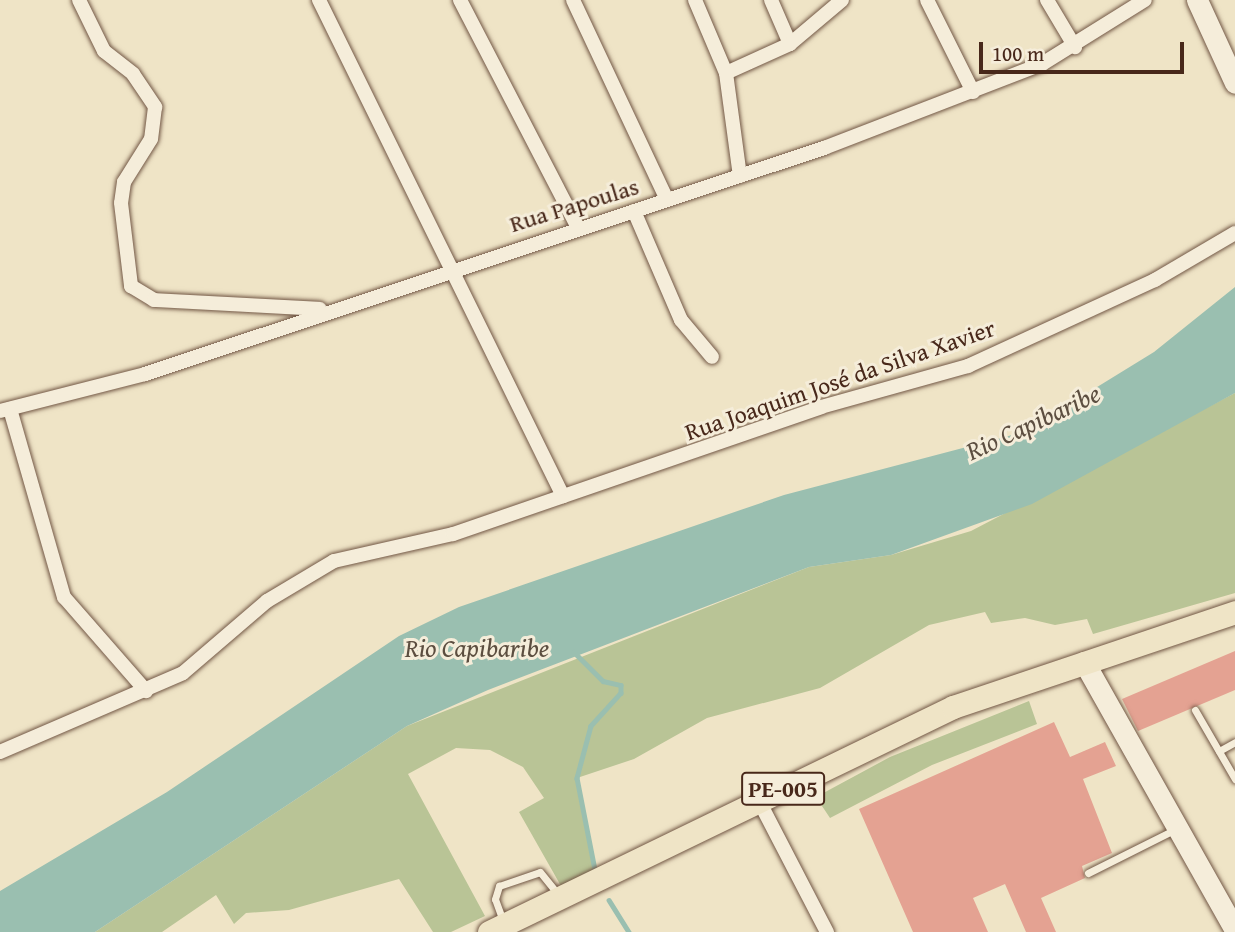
<!DOCTYPE html>
<meta charset="utf-8">
<style>
body{margin:0}
#map{position:relative;width:1235px;height:932px;overflow:hidden;background:#efe4c6;font-family:"Gentium Book Plus",serif}
div>[style]{position:absolute}
[style*='--x']{left:calc(var(--x)*1px);top:calc(var(--y)*1px);width:calc(var(--w)*1px);rotate:calc(var(--a)*1deg)}
.green>*{inset:0;background:#b9c496}
.water>*{inset:0;background:#9abfb0}
.stream>*{height:4.5px;margin:-2.25px;padding:0 2.25px;transform-origin:2.25px;border-radius:2.25px;background:#9abfb0}
.building>*{inset:0;background:#e4a292}
.roads{filter:drop-shadow(0 0 2px #725745) drop-shadow(0 0 2px #725745)}
.lane>*{height:7px;margin:-3.5px;padding:0 3.5px;transform-origin:3.5px;border-radius:3.5px;background:#f5edda}
.street>*{height:14px;margin:-7px;padding:0 7px;transform-origin:7px;border-radius:7px;background:#f5edda}
.secondary>*{height:21px;margin:-10.5px;padding:0 10.5px;transform-origin:10.5px;border-radius:10.5px;background:#f5edda}
.primary>*{height:23px;margin:-11.5px;padding:0 11.5px;transform-origin:11.5px;border-radius:11.5px;background:#efe4c6}
span{translate:-50% -50%;white-space:nowrap;text-align:center;line-height:1.15;-webkit-text-stroke:6px #f5edda;paint-order:stroke}
.shield-label span{padding:2px 5px;background:#f5edda;border:2px solid;border-radius:5px;-webkit-text-stroke-width:0}
.shield-label{font-size:23px;color:#48281a;font-weight:700}
.street-label{font-size:24px;color:#48281a}
.water-label{font-size:26px;color:#5c4e40;font-style:italic}
.scale{position:absolute;left:979px;top:42px;width:205px;height:32px;box-sizing:border-box;border:4px solid #48281a;border-top:0;padding-left:9px;font-size:21px;line-height:24px;white-space:nowrap;color:#48281a;-webkit-text-stroke:5px #f5edda;paint-order:stroke}
</style>
<div id="map">
<div class="green">
<div style="clip-path:polygon(1235px 393px,1235px 593px,1093px 634px,1087px 619px,1055px 625px,1025px 618px,991px 623px,985px 612px,929px 625px,820px 688px,707px 718px,634px 759px,577px 778px,595px 870px,561px 886px,519px 812px,544px 798px,523px 767px,490px 750px,456px 748px,408px 774px,485px 916px,451px 932px,433px 932px,399px 879px,289px 910px,246px 913px,234px 924px,216px 895px,162px 932px,95px 932px,407px 726px,809px 567px,891px 555px,971px 531px)"></div>
<div style="clip-path:polygon(1029px 701px,1037px 724px,932px 765px,830px 818px,816px 797px,890px 757px)"></div>
</div>
<div class="water">
<div style="clip-path:polygon(1235px 287px,1235px 393px,1032px 504px,891px 555px,809px 567px,488px 690px,407px 726px,95px 932px,0 932px,0 891px,167px 792px,399px 636px,459px 607px,784px 495px,1024px 432px,1154px 352px)"></div>
</div>
<div class="stream">
<div style="--x:574;--y:652;--w:41;--a:45"></div>
<div style="--x:603;--y:681;--w:18;--a:13"></div>
<div style="--x:621;--y:685;--w:8;--a:90"></div>
<div style="--x:621;--y:693;--w:45;--a:132.3"></div>
<div style="--x:591;--y:726;--w:54;--a:105.1"></div>
<div style="--x:577;--y:778;--w:94;--a:78.9"></div>
<div style="--x:609;--y:900;--w:38;--a:58"></div>
</div>
<div class="building">
<div style="clip-path:polygon(1235px 651px,1235px 690px,1138px 731px,1122px 699px)"></div>
<div style="clip-path:polygon(1054px 722px,1070px 757px,1105px 742px,1116px 766px,1083px 779px,1112px 853px,1082px 866px,1085px 878px,1041px 898px,1056px 932px,1026px 932px,1005px 884px,973px 898px,988px 932px,913px 932px,859px 809px)"></div>
</div>
<div class="roads">
<div class="lane">
<div style="--x:1195;--y:710;--w:80;--a:59.9"></div>
<div style="--x:1219;--y:751;--w:18;--a:-29"></div>
<div style="--x:1088;--y:873;--w:98;--a:-26.6"></div>
<div style="--x:503;--y:921;--w:23;--a:-110"></div>
<div style="--x:495;--y:899;--w:14;--a:-73"></div>
<div style="--x:499;--y:886;--w:43;--a:-18.9"></div>
<div style="--x:540;--y:872;--w:28;--a:51"></div>
</div>
<div class="street">
<div style="--x:79;--y:0;--w:57;--a:63.9"></div>
<div style="--x:104;--y:51;--w:37;--a:38"></div>
<div style="--x:133;--y:74;--w:40;--a:56"></div>
<div style="--x:155;--y:107;--w:32;--a:97"></div>
<div style="--x:151;--y:139;--w:51;--a:122.1"></div>
<div style="--x:124;--y:182;--w:21;--a:98"></div>
<div style="--x:121;--y:203;--w:84;--a:83.1"></div>
<div style="--x:131;--y:286;--w:27;--a:31"></div>
<div style="--x:154;--y:300;--w:166;--a:3.1"></div>
<div style="--x:319;--y:0;--w:553;--a:63.81"></div>
<div style="--x:460;--y:0;--w:257;--a:62.6"></div>
<div style="--x:573;--y:0;--w:221;--a:64.8"></div>
<div style="--x:695;--y:0;--w:79;--a:67"></div>
<div style="--x:726;--y:73;--w:104;--a:82.3"></div>
<div style="--x:771;--y:0;--w:48;--a:66.6"></div>
<div style="--x:927;--y:0;--w:103;--a:63.4"></div>
<div style="--x:1047;--y:0;--w:55;--a:59.2"></div>
<div style="--x:726;--y:73;--w:70;--a:-24.4"></div>
<div style="--x:790;--y:44;--w:68;--a:-40.2"></div>
<div style="--x:634;--y:211;--w:119;--a:66.7"></div>
<div style="--x:681;--y:320;--w:48;--a:50"></div>
<div style="--x:10;--y:409;--w:196;--a:74"></div>
<div style="--x:64;--y:597;--w:125;--a:48.9"></div>
<div style="--x:0;--y:411;--w:150;--a:-14.3"></div>
<div style="--x:145;--y:374;--w:716;--a:-18.41"></div>
<div style="--x:824;--y:148;--w:234;--a:-21.1"></div>
<div style="--x:1042;--y:64;--w:121;--a:-31.9"></div>
<div style="--x:0;--y:752;--w:199;--a:-23.3"></div>
<div style="--x:183;--y:673;--w:111;--a:-40.6"></div>
<div style="--x:267;--y:601;--w:78;--a:-30.8"></div>
<div style="--x:334;--y:561;--w:122;--a:-12.8"></div>
<div style="--x:453;--y:534;--w:389;--a:-19"></div>
<div style="--x:821;--y:407;--w:153;--a:-15.6"></div>
<div style="--x:968;--y:366;--w:206;--a:-24.7"></div>
<div style="--x:1155;--y:280;--w:93;--a:-30.4"></div>
<div style="--x:759;--y:801;--w:148;--a:62.6"></div>
</div>
<div class="secondary">
<div style="--x:1197;--y:0;--w:91;--a:65.4"></div>
<div style="--x:1084;--y:662;--w:308;--a:60.6"></div>
</div>
<div class="primary">
<div style="--x:489;--y:932;--w:516;--a:-25.87"></div>
<div style="--x:953;--y:707;--w:298;--a:-18.6"></div>
</div>
</div>
<div class="shield-label">
<span style="left:783px;top:789px">PE-005</span>
</div>
<div class="street-label">
<span style="left:574px;top:205px;rotate:-17deg">Rua Papoulas</span>
<span style="left:840px;top:380px;rotate:-19deg">Rua Joaquim José da Silva Xavier</span>
</div>
<div class="water-label">
<span style="left:1033px;top:422px;rotate:-25deg">Rio Capibaribe</span>
<span style="left:477px;top:648px">Rio Capibaribe</span>
</div>
<div class="scale">100 m</div>
</div>
